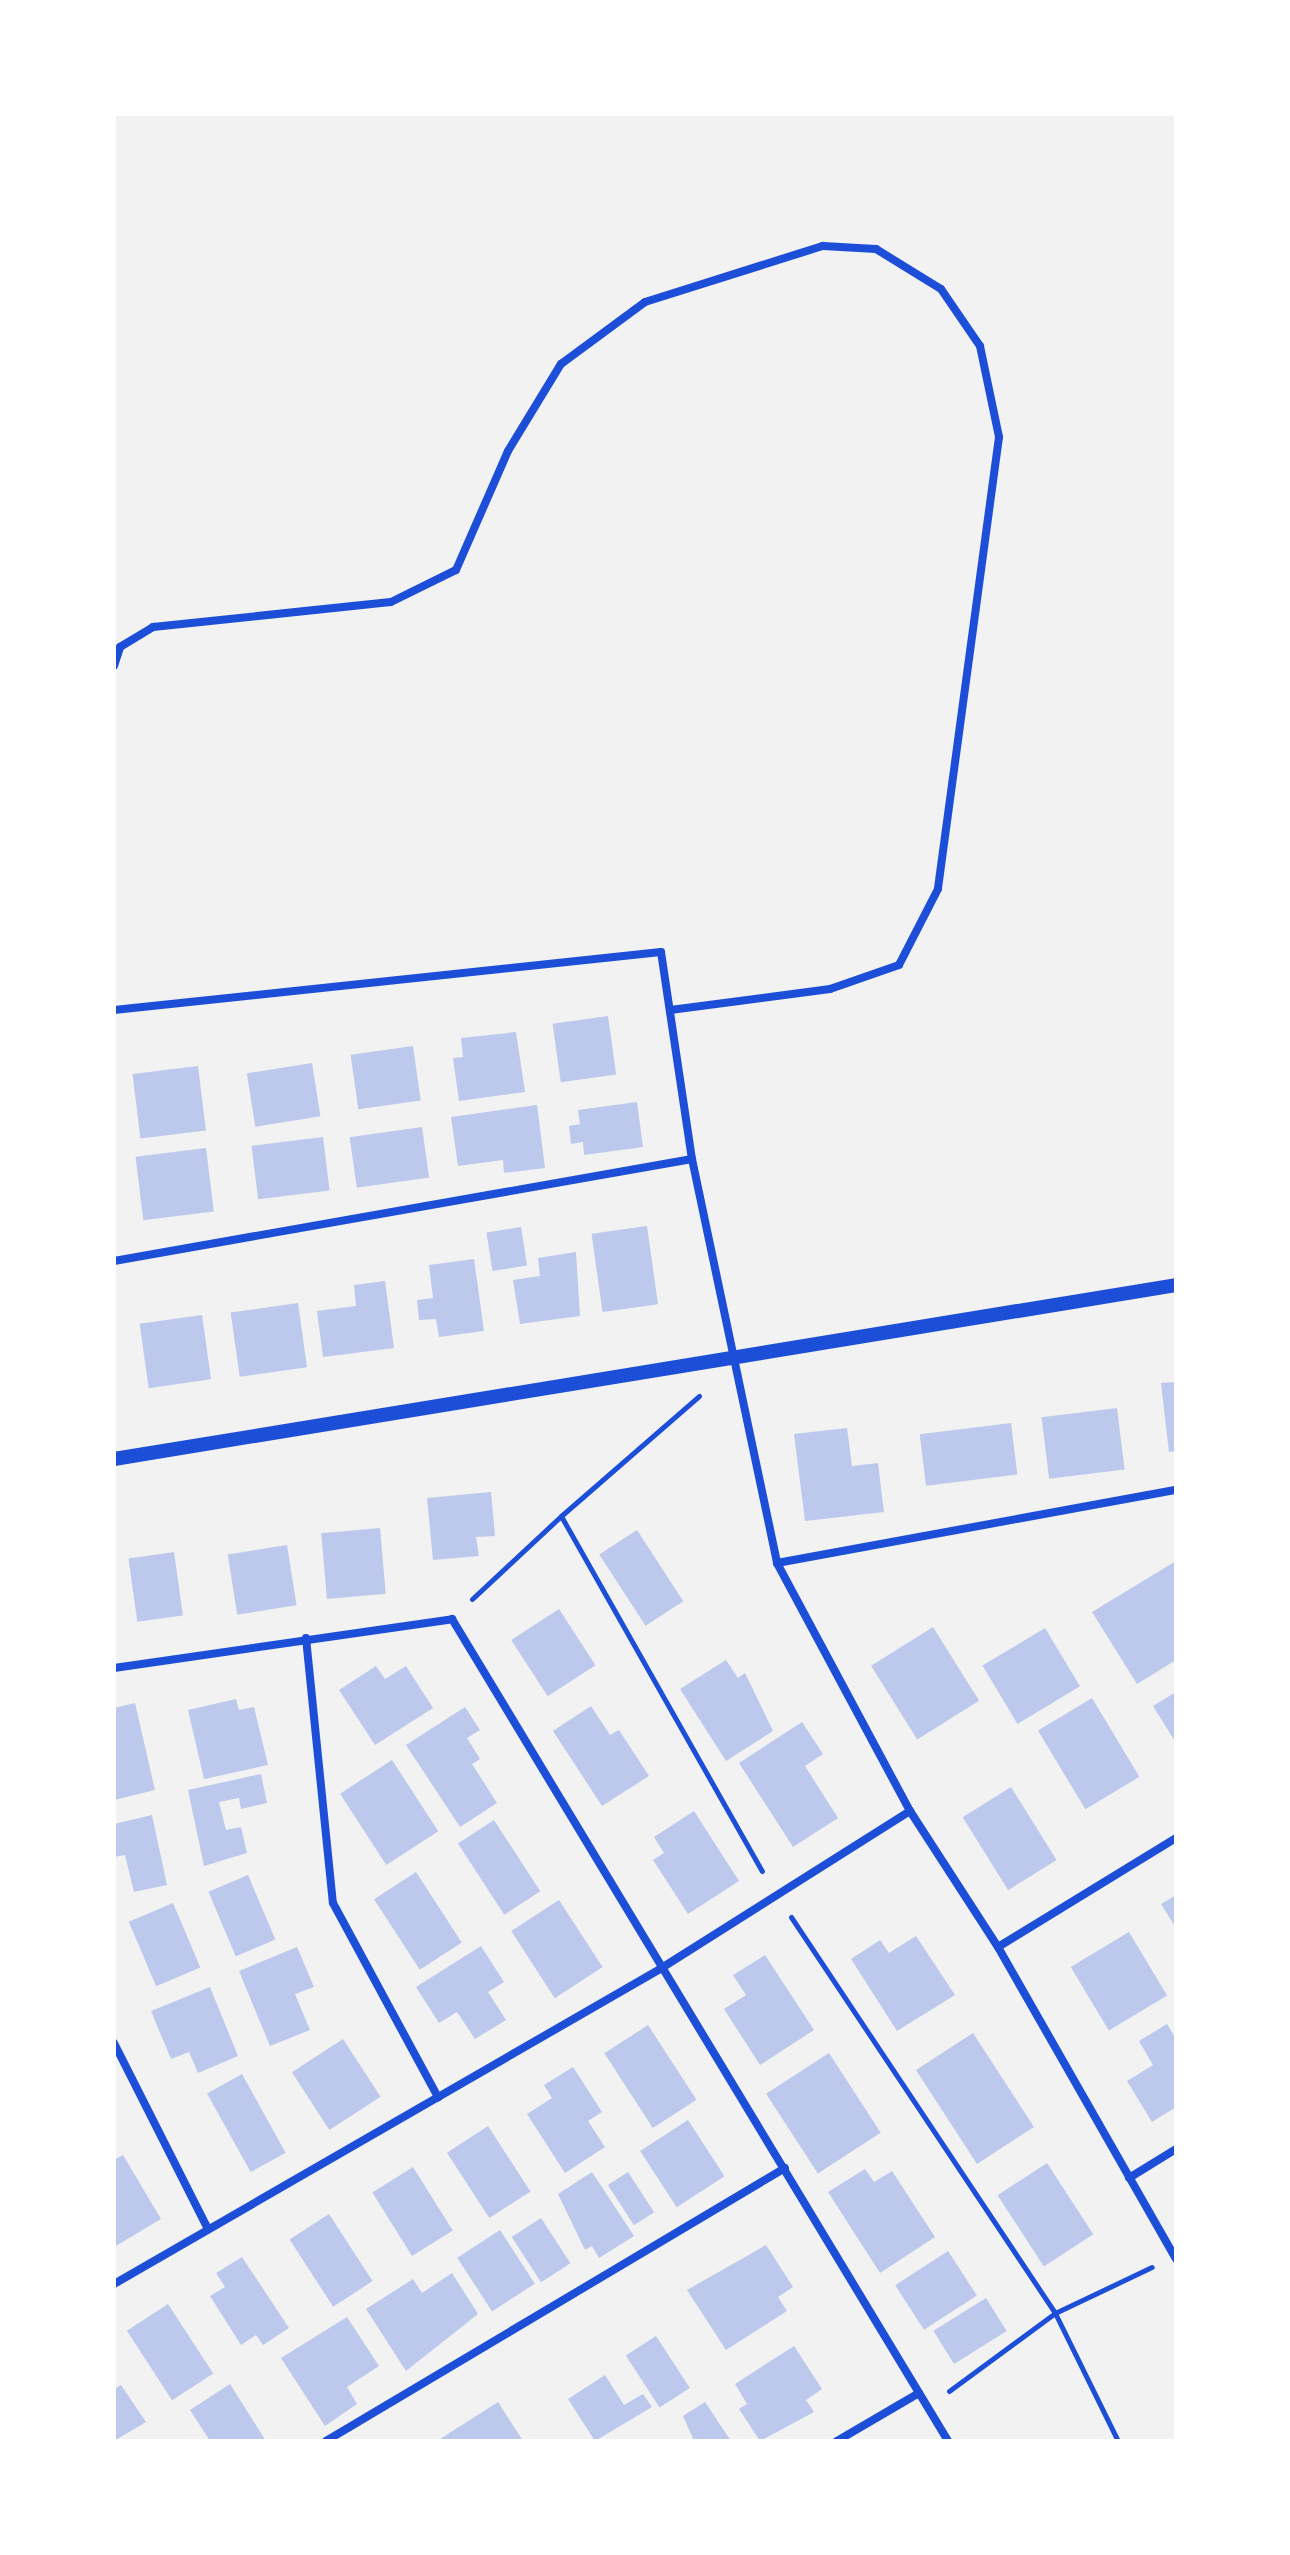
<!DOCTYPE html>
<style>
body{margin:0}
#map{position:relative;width:1290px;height:2555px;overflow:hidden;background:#f2f2f2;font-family:Merriweather,serif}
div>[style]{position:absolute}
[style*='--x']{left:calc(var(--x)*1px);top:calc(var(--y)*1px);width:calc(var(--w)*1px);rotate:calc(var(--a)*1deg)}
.building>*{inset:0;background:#bdc9ec;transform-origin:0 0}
.path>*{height:5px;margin:-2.5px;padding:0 2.5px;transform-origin:2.5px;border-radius:2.5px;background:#1d4ed8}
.minor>*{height:8px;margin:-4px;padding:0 4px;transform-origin:4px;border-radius:4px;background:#1d4ed8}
.tertiary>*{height:14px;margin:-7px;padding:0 7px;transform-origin:7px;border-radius:7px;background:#1d4ed8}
span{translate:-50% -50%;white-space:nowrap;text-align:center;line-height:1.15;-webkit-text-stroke:6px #fff;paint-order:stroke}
.frame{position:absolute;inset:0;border:116px solid #fff;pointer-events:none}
</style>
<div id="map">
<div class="building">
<div style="left:608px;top:1016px;width:59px;height:56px;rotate:82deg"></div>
<div style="clip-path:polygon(516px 1032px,525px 1092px,459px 1101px,453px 1058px,463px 1057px,461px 1038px)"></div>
<div style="left:413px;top:1046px;width:55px;height:63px;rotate:82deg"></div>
<div style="left:312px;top:1063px;width:54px;height:66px;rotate:81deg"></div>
<div style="left:198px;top:1066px;width:65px;height:66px;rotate:83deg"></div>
<div style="clip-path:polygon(637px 1102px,643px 1147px,584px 1155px,583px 1142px,571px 1144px,569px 1126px,580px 1124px,578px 1110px)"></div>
<div style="clip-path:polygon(537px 1105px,545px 1168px,504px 1173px,503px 1160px,458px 1166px,451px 1117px)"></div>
<div style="left:422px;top:1127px;width:51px;height:73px;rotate:82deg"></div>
<div style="left:323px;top:1137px;width:54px;height:72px;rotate:83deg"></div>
<div style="left:206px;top:1148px;width:64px;height:71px;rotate:83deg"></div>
<div style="left:647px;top:1226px;width:79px;height:56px;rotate:82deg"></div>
<div style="left:521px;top:1227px;width:39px;height:35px;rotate:81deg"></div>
<div style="clip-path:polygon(576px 1252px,580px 1316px,520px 1324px,513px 1280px,540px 1276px,538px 1258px)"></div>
<div style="clip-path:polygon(474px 1259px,484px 1331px,439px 1337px,436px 1319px,419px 1320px,417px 1300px,433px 1298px,429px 1265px)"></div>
<div style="clip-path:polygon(385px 1281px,394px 1348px,323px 1357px,317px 1311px,356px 1306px,354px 1285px)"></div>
<div style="left:298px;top:1303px;width:65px;height:68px;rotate:82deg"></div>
<div style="left:202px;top:1315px;width:65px;height:63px;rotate:82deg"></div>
<div style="clip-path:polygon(1176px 1382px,1176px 1451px,1169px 1452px,1161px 1383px)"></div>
<div style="left:1117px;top:1408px;width:62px;height:76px;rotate:83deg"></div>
<div style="left:1011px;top:1423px;width:52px;height:92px;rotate:83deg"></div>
<div style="clip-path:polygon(847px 1428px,852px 1466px,878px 1463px,884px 1512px,805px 1521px,794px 1434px)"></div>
<div style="clip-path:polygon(491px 1492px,495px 1536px,476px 1537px,479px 1556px,433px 1560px,427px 1498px)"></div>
<div style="left:380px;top:1528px;width:66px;height:59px;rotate:85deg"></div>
<div style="left:637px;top:1530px;width:85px;height:45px;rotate:57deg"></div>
<div style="left:287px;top:1545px;width:61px;height:60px;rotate:81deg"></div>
<div style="left:174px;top:1552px;width:64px;height:46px;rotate:82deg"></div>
<div style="clip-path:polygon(1176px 1561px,1176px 1660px,1137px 1684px,1092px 1612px)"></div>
<div style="left:559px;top:1609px;width:67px;height:57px;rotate:57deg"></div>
<div style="left:933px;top:1627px;width:87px;height:73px;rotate:58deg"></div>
<div style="left:1045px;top:1628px;width:68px;height:73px;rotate:59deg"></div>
<div style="clip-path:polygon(726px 1660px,738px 1678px,745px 1673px,773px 1731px,726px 1761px,680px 1689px)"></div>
<div style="clip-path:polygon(376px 1666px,385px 1679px,406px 1666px,433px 1708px,375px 1745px,339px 1690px)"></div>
<div style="clip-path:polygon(1176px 1692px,1176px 1743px,1153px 1706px)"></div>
<div style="left:1092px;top:1698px;width:92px;height:63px;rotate:59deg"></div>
<div style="clip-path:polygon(236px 1699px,239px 1710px,254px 1707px,268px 1765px,204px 1779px,188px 1710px)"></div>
<div style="clip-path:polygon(135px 1703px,155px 1790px,114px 1800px,114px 1708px)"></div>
<div style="clip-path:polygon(591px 1706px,610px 1735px,619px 1730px,649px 1776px,602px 1806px,553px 1731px)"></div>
<div style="clip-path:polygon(465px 1707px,480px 1730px,467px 1738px,480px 1759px,472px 1764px,497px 1803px,460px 1827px,406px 1745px)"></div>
<div style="clip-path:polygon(802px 1722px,823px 1754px,805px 1766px,838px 1818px,793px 1847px,739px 1763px)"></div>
<div style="left:392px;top:1760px;width:85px;height:62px;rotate:57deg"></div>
<div style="clip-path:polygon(261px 1774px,267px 1803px,241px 1809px,239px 1798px,219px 1802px,226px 1830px,241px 1827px,247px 1853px,204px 1866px,188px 1790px)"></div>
<div style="left:1011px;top:1787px;width:86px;height:57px;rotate:58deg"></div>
<div style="clip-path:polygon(694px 1811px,739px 1881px,688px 1914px,653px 1860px,664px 1853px,654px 1837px)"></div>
<div style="clip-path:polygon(152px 1815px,167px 1885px,134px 1892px,125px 1855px,114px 1857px,114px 1824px)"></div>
<div style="left:494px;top:1820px;width:85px;height:43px;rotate:57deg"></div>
<div style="left:416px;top:1872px;width:84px;height:50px;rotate:57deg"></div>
<div style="left:248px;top:1875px;width:70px;height:43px;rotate:67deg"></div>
<div style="clip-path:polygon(1176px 1895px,1176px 1928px,1161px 1904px)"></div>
<div style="left:559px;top:1900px;width:80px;height:57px;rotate:57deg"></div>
<div style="left:173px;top:1903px;width:70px;height:48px;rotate:67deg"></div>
<div style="left:1129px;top:1932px;width:74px;height:68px;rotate:59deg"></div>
<div style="clip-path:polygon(916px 1936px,955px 1995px,897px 2031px,851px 1959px,880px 1940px,889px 1953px)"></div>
<div style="clip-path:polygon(481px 1946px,504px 1982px,488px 1992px,506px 2020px,475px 2039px,457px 2012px,439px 2023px,416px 1987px)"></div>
<div style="clip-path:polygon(297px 1947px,314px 1987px,295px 1994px,310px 2030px,270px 2046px,239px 1971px)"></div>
<div style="clip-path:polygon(765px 1955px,814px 2030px,760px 2065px,724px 2009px,746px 1995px,733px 1975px)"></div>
<div style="clip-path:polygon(210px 1987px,238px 2056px,198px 2073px,189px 2052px,171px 2059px,151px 2011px)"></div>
<div style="clip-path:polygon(1167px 2024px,1176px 2039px,1176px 2107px,1152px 2122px,1127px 2081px,1153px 2065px,1139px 2041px)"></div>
<div style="left:648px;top:2025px;width:89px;height:52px;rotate:57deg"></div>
<div style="left:973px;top:2033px;width:112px;height:68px;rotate:57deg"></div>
<div style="left:343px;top:2039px;width:69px;height:61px;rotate:57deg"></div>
<div style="left:829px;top:2053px;width:95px;height:75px;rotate:57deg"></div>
<div style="clip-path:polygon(573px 2067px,602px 2112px,588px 2121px,605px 2147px,565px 2173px,527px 2114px,552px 2098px,544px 2085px)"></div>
<div style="left:242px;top:2074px;width:90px;height:40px;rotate:61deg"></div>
<div style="left:688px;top:2120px;width:67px;height:57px;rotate:57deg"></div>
<div style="left:488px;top:2126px;width:78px;height:49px;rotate:57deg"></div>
<div style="clip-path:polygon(123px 2155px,161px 2219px,114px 2247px,114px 2160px)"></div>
<div style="left:1047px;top:2163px;width:85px;height:59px;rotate:57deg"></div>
<div style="left:413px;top:2167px;width:75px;height:48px;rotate:58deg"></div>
<div style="clip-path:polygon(865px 2169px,874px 2182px,892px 2171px,935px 2237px,880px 2273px,828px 2192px)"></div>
<div style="clip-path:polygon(592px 2172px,634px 2236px,599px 2258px,592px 2246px,585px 2250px,558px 2194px)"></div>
<div style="left:628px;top:2172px;width:48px;height:24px;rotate:57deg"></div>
<div style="left:329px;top:2214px;width:80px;height:47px;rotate:57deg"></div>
<div style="left:541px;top:2218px;width:54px;height:35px;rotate:57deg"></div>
<div style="left:500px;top:2230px;width:64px;height:51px;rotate:57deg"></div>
<div style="clip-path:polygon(766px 2245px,793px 2287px,778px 2297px,787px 2311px,726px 2350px,687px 2290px)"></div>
<div style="left:948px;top:2251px;width:53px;height:63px;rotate:57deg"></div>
<div style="clip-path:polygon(242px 2257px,289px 2328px,263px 2345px,256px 2335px,241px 2345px,210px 2296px,225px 2287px,216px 2273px)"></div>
<div style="clip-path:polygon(452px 2273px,478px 2314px,406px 2371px,366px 2309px,413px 2279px,422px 2293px)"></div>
<div style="left:986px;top:2298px;width:39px;height:62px;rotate:58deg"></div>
<div style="left:168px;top:2304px;width:83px;height:49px;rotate:57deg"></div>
<div style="clip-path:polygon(347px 2317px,379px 2366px,347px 2387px,357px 2404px,325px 2426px,281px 2358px)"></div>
<div style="left:656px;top:2336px;width:62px;height:36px;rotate:57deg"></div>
<div style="clip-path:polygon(794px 2346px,822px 2389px,806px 2400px,814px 2412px,760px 2441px,739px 2409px,747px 2404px,735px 2384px)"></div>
<div style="clip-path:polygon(605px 2375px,624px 2405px,643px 2394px,652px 2407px,595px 2441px,568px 2399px)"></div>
<div style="clip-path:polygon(230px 2384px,266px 2441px,210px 2441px,190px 2410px)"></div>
<div style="clip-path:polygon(121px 2385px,146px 2422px,114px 2441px,114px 2389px)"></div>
<div style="clip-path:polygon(498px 2402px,523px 2441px,437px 2441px)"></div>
<div style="clip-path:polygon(705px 2402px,731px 2441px,694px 2441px,683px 2416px)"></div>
</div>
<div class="path">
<div style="--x:561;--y:1516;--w:183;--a:-41"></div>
<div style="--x:472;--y:1599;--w:122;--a:-43"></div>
<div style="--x:561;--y:1516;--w:408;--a:60.5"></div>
<div style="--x:791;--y:1917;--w:476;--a:56.3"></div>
<div style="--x:1055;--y:2313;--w:143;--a:63.8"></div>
<div style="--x:949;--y:2391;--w:132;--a:-36.3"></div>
<div style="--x:1055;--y:2313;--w:107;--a:-25.4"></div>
</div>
<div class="minor">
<div style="--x:114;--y:666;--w:20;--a:-72"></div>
<div style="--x:120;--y:647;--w:39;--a:-31"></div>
<div style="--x:153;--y:627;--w:239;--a:-6"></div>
<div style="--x:391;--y:602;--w:72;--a:-26.2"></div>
<div style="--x:456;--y:570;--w:130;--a:-66.4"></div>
<div style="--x:508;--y:451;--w:102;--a:-58.7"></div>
<div style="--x:561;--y:364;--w:104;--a:-36.4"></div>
<div style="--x:645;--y:302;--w:187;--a:-17.5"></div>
<div style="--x:823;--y:246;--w:53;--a:3.2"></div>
<div style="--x:876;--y:249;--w:76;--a:31.6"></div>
<div style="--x:941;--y:289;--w:69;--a:55.6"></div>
<div style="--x:980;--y:346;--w:93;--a:78.2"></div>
<div style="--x:999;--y:437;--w:456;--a:97.7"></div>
<div style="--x:938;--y:889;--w:85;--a:117.2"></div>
<div style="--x:899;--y:965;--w:73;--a:160.8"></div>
<div style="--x:830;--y:989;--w:161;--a:172.5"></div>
<div style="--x:114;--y:1010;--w:550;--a:-6.05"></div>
<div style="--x:661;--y:952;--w:209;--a:81.5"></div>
<div style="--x:692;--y:1159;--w:413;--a:78.1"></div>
<div style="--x:777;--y:1563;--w:281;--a:61.8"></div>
<div style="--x:910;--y:1811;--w:162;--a:57.1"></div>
<div style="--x:998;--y:1947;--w:359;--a:60.3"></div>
<div style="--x:114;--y:1261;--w:587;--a:-10.01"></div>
<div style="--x:777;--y:1563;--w:406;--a:-10.4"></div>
<div style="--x:306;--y:1638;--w:266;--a:84.2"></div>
<div style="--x:333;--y:1903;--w:221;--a:61.6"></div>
<div style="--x:114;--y:1668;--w:342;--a:-8.2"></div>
<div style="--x:452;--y:1619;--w:960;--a:58.89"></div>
<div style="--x:998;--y:1947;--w:209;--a:-31.5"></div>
<div style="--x:114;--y:2043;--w:206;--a:63.2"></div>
<div style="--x:1129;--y:2178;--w:55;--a:-31.7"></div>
<div style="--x:114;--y:2284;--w:630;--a:-29.98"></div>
<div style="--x:660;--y:1969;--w:296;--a:-32.3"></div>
<div style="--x:326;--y:2441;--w:534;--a:-30.74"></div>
<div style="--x:837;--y:2441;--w:95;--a:-30.3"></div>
</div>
<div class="tertiary">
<div style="--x:114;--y:1459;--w:1076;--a:-9.3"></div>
</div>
<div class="frame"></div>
</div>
